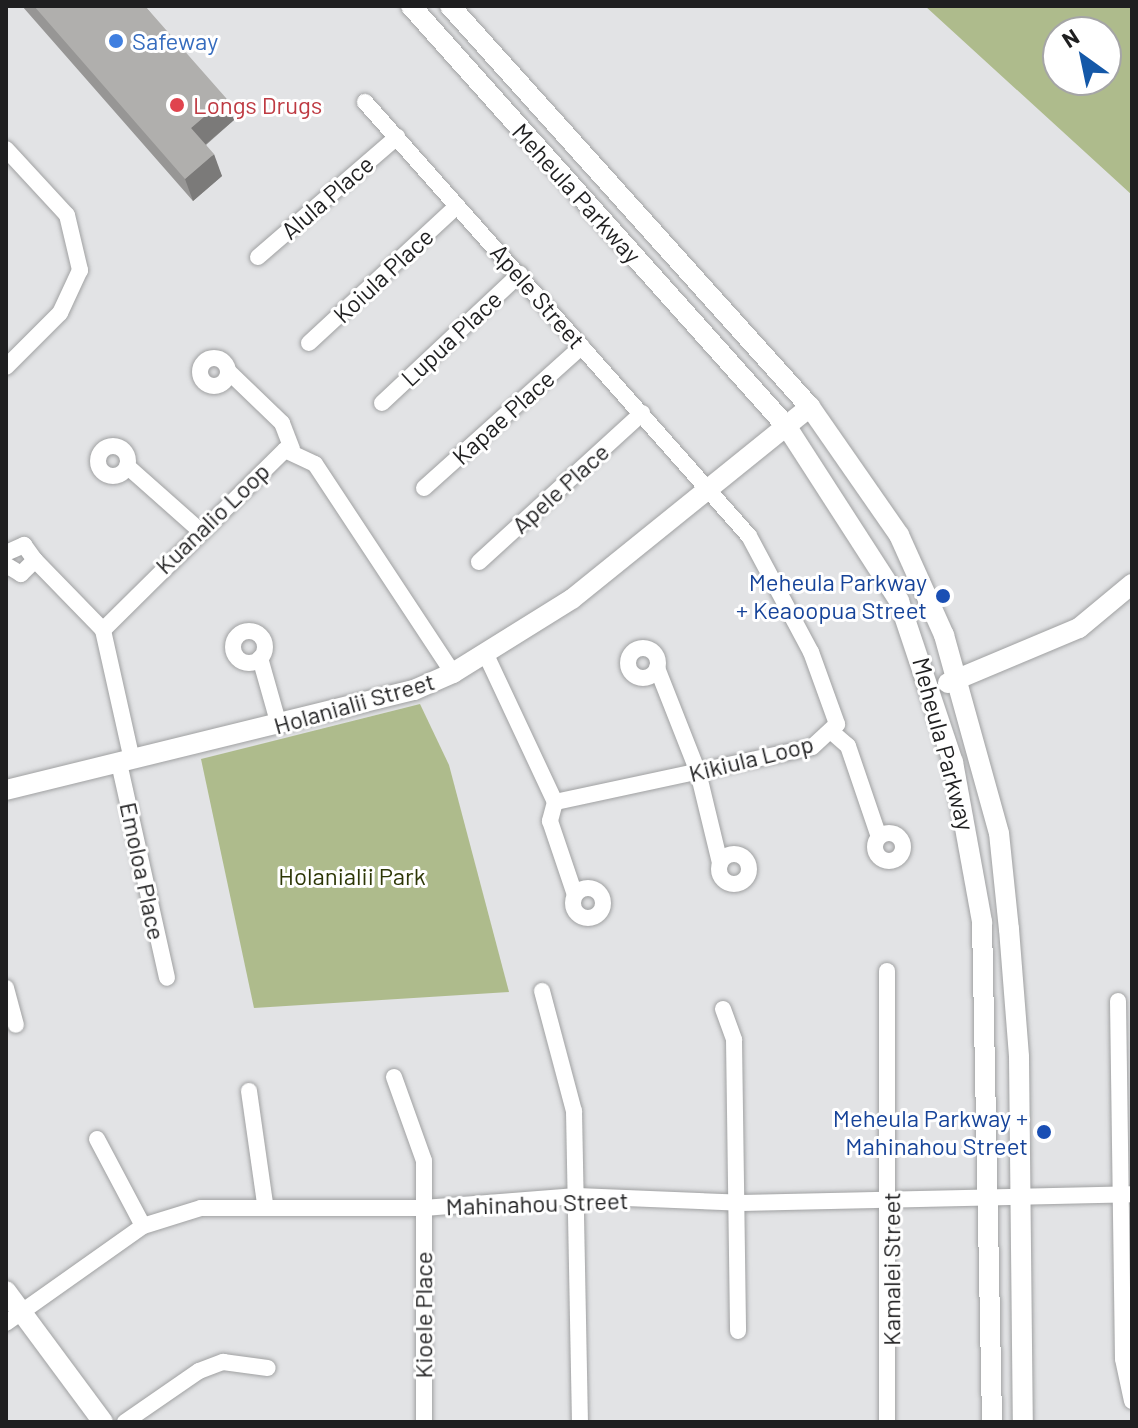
<!DOCTYPE html>
<style>
body{margin:0}
#map{position:relative;width:1138px;height:1428px;overflow:hidden;background:#e2e3e5;font-family:Barlow,sans-serif}
div>[style]{position:absolute}
[style*='--x']{left:calc(var(--x)*1px);top:calc(var(--y)*1px);width:calc(var(--w)*1px);rotate:calc(var(--a)*1deg)}
.green>*{inset:0;background:#aebb8c}
.roads{filter:drop-shadow(0 0 2px #a0a1a2) drop-shadow(0 0 2px #a0a1a2)}
.minor>*{height:16px;margin:-8px;padding:0 8px;transform-origin:8px;border-radius:8px;background:#fff}
.minor>.ring{margin:-8px;padding:0;box-sizing:content-box;background:none;border:16px solid #fff;border-radius:50%}
.tertiary>*{height:20px;margin:-10px;padding:0 10px;transform-origin:10px;border-radius:10px;background:#fff}
.wall>*{inset:0;background:#979695}
.shaded-wall>*{inset:0;background:#7b7a79}
.building>*{inset:0;background:#b0afad}
.dots>*{width:22px;height:22px;translate:-50% -50%;box-sizing:border-box;border:4px solid #fff;border-radius:50%}
span{translate:-50% -50%;white-space:nowrap;text-align:center;line-height:1.15;-webkit-text-stroke:6px #fff;paint-order:stroke}
.shop-label{font-size:24px;color:#366cbe}
.left{translate:0 -50%;text-align:left}
.health-label{font-size:24px;color:#be3a42}
.street-label{font-size:24px;color:#1f1f20}
.transit-label{font-size:24px;color:#164399}
.right{translate:-100% -50%;text-align:right}
.park-label{font-size:24px;color:#2d3706}
.frame{position:absolute;inset:0;border:8px solid #1f1f20;pointer-events:none}
.north{position:absolute;left:1042px;top:16px;width:80px;height:80px;box-sizing:border-box;background:#fff;border:2px solid #a5a5a6;border-radius:50%;rotate:327deg;font-size:22px;font-weight:700;line-height:32px;text-align:center;color:#1f1f20}
.north::after{content:'';display:block;margin:auto;width:28px;height:36px;background:#1458a8;clip-path:polygon(50% 0,100% 100%,50% 72%,0 100%)}
</style>
<div id="map">
<div class="green">
<div style="clip-path:polygon(evenodd,925px 6px,1132px 6px,1132px 195px,925px 6px,1058px 32px,1106px 32px,1106px 80px,1058px 80px,1058px 32px)"></div>
<div style="clip-path:polygon(420px 704px,449px 765px,509px 992px,254px 1008px,201px 759px)"></div>
</div>
<div class="roads">
<div class="minor">
<div style="--x:365;--y:102;--w:579;--a:48.5"></div>
<div style="--x:749;--y:536;--w:132;--a:61.9"></div>
<div style="--x:811;--y:652;--w:77;--a:70.1"></div>
<div style="--x:837;--y:724;--w:34;--a:137"></div>
<div style="--x:812;--y:747;--w:263;--a:167.9"></div>
<div style="--x:555;--y:802;--w:162;--a:-115.1"></div>
<div style="--x:6;--y:149;--w:90;--a:47.3"></div>
<div style="--x:67;--y:215;--w:57;--a:76.7"></div>
<div style="--x:80;--y:270;--w:47;--a:114.9"></div>
<div style="--x:60;--y:313;--w:76;--a:135"></div>
<div style="--x:258;--y:257;--w:184;--a:-40.8"></div>
<div style="--x:309;--y:343;--w:202;--a:-42.8"></div>
<div class="ring" style="left:200px;top:358px;width:12px;height:12px"></div>
<div style="--x:228;--y:371;--w:75;--a:43.9"></div>
<div style="--x:282;--y:423;--w:28;--a:69"></div>
<div style="--x:382;--y:403;--w:189;--a:-43.1"></div>
<div class="ring" style="left:98px;top:446px;width:14px;height:14px"></div>
<div style="--x:127;--y:466;--w:95;--a:41.6"></div>
<div style="--x:424;--y:488;--w:212;--a:-41.9"></div>
<div style="--x:6;--y:553;--w:20;--a:-24"></div>
<div style="--x:24;--y:545;--w:19;--a:54"></div>
<div style="--x:35;--y:560;--w:20;--a:135"></div>
<div style="--x:21;--y:574;--w:17;--a:-149"></div>
<div style="--x:35;--y:560;--w:98;--a:45.8"></div>
<div style="--x:479;--y:562;--w:221;--a:-42.4"></div>
<div class="ring" style="left:233px;top:631px;width:16px;height:16px"></div>
<div class="ring" style="left:628px;top:648px;width:14px;height:14px"></div>
<div style="--x:260;--y:658;--w:70;--a:74.2"></div>
<div style="--x:657;--y:668;--w:112;--a:68.5"></div>
<div style="--x:698;--y:772;--w:94;--a:76.4"></div>
<div style="--x:833;--y:733;--w:20;--a:41"></div>
<div style="--x:848;--y:746;--w:96;--a:71.2"></div>
<div style="--x:132;--y:760;--w:133;--a:-102.6"></div>
<div style="--x:103;--y:630;--w:256;--a:-44.7"></div>
<div style="--x:285;--y:450;--w:33;--a:25"></div>
<div style="--x:315;--y:464;--w:250;--a:56.6"></div>
<div style="--x:119;--y:763;--w:220;--a:77.4"></div>
<div style="--x:555;--y:802;--w:20;--a:105"></div>
<div style="--x:550;--y:821;--w:78;--a:71.3"></div>
<div class="ring" style="left:875px;top:833px;width:12px;height:12px"></div>
<div class="ring" style="left:719px;top:854px;width:14px;height:14px"></div>
<div class="ring" style="left:573px;top:888px;width:14px;height:14px"></div>
<div style="--x:6;--y:988;--w:38;--a:75"></div>
<div style="--x:542;--y:991;--w:124;--a:75.1"></div>
<div style="--x:574;--y:1111;--w:311;--a:88.9"></div>
<div style="--x:1118;--y:1001;--w:358;--a:89.2"></div>
<div style="--x:1123;--y:1359;--w:43;--a:77.9"></div>
<div style="--x:723;--y:1009;--w:33;--a:70"></div>
<div style="--x:734;--y:1040;--w:291;--a:89.2"></div>
<div style="--x:394;--y:1077;--w:89;--a:70.3"></div>
<div style="--x:424;--y:1161;--w:261;--a:90"></div>
<div style="--x:249;--y:1091;--w:113;--a:81.9"></div>
<div style="--x:97;--y:1139;--w:98;--a:62.1"></div>
<div style="--x:6;--y:1323;--w:168;--a:-35.3"></div>
<div style="--x:143;--y:1226;--w:61;--a:-17.2"></div>
<div style="--x:201;--y:1208;--w:223;--a:0"></div>
<div style="--x:424;--y:1208;--w:153;--a:-4.5"></div>
<div style="--x:577;--y:1196;--w:164;--a:2.4"></div>
<div style="--x:741;--y:1203;--w:391;--a:-1.3"></div>
<div style="--x:125;--y:1422;--w:90;--a:-34.6"></div>
<div style="--x:199;--y:1371;--w:26;--a:-21"></div>
<div style="--x:223;--y:1362;--w:45;--a:7.6"></div>
<div style="--x:887;--y:1422;--w:451;--a:-90"></div>
</div>
<div class="tertiary">
<div style="--x:411;--y:6;--w:564;--a:48.23"></div>
<div style="--x:787;--y:427;--w:207;--a:57.2"></div>
<div style="--x:899;--y:601;--w:170;--a:71.5"></div>
<div style="--x:953;--y:762;--w:163;--a:79.7"></div>
<div style="--x:982;--y:922;--w:500;--a:88.85"></div>
<div style="--x:450;--y:6;--w:539;--a:48.08"></div>
<div style="--x:810;--y:407;--w:156;--a:55.2"></div>
<div style="--x:899;--y:535;--w:110;--a:65.8"></div>
<div style="--x:944;--y:635;--w:205;--a:74.5"></div>
<div style="--x:999;--y:833;--w:97;--a:84.1"></div>
<div style="--x:1009;--y:929;--w:128;--a:85.5"></div>
<div style="--x:1019;--y:1057;--w:365;--a:89.4"></div>
<div style="--x:948;--y:683;--w:142;--a:-22.8"></div>
<div style="--x:1079;--y:628;--w:69;--a:-39.7"></div>
<div style="--x:6;--y:790;--w:420;--a:-13.8"></div>
<div style="--x:414;--y:690;--w:43;--a:-23.6"></div>
<div style="--x:453;--y:673;--w:140;--a:-31.9"></div>
<div style="--x:572;--y:599;--w:306;--a:-38.9"></div>
<div style="--x:6;--y:1291;--w:163;--a:53.5"></div>
</div>
</div>
<div class="wall">
<div style="clip-path:polygon(22px 6px,145px 6px,234px 120px,206px 145px,222px 176px,193px 201px)"></div>
</div>
<div class="shaded-wall">
<div style="clip-path:polygon(226px 98px,234px 120px,199px 150px,191px 128px)"></div>
<div style="clip-path:polygon(214px 154px,222px 176px,193px 201px,185px 179px)"></div>
</div>
<div class="building">
<div style="clip-path:polygon(34px 6px,145px 6px,226px 98px,191px 128px,214px 154px,185px 179px)"></div>
</div>
<div class="dots">
<div style="left:116px;top:41px;background:#3f7fe0"></div>
<div style="left:177px;top:105px;background:#e0444e"></div>
<div style="left:943px;top:596px;background:#1a4fb4"></div>
<div style="left:1044px;top:1132px;background:#1a4fb4"></div>
</div>
<div class="shop-label">
<span class="left" style="left:132px;top:41px">Safeway</span>
</div>
<div class="health-label">
<span class="left" style="left:193px;top:105px">Longs Drugs</span>
</div>
<div class="street-label">
<span style="left:577px;top:193px;rotate:48deg">Meheula Parkway</span>
<span style="left:327px;top:197px;rotate:-41deg">Alula Place</span>
<span style="left:383px;top:275px;rotate:-43deg">Koiula Place</span>
<span style="left:538px;top:296px;rotate:49deg">Apele Street</span>
<span style="left:451px;top:338px;rotate:-43deg">Lupua Place</span>
<span style="left:503px;top:417px;rotate:-42deg">Kapae Place</span>
<span style="left:560px;top:488px;rotate:-42deg">Apele Place</span>
<span style="left:212px;top:518px;rotate:-44deg">Kuanalio Loop</span>
<span style="left:354px;top:703px;rotate:-16deg">Holanialii Street</span>
<span style="left:944px;top:744px;rotate:75deg">Meheula Parkway</span>
<span style="left:751px;top:758px;rotate:-14deg">Kikiula Loop</span>
<span style="left:143px;top:871px;rotate:78deg">Emoloa Place</span>
<span style="left:537px;top:1203px;rotate:-2deg">Mahinahou Street</span>
<span style="left:891px;top:1269px;rotate:-90deg">Kamalei Street</span>
<span style="left:423px;top:1315px;rotate:-90deg">Kioele Place</span>
</div>
<div class="transit-label">
<span class="right" style="left:927px;top:596px">Meheula Parkway<br>+ Keaoopua Street</span>
<span class="right" style="left:1028px;top:1132px">Meheula Parkway +<br>Mahinahou Street</span>
</div>
<div class="park-label">
<span style="left:352px;top:876px">Holanialii Park</span>
</div>
<div class="frame"></div>
<div class="north">N</div>
</div>
